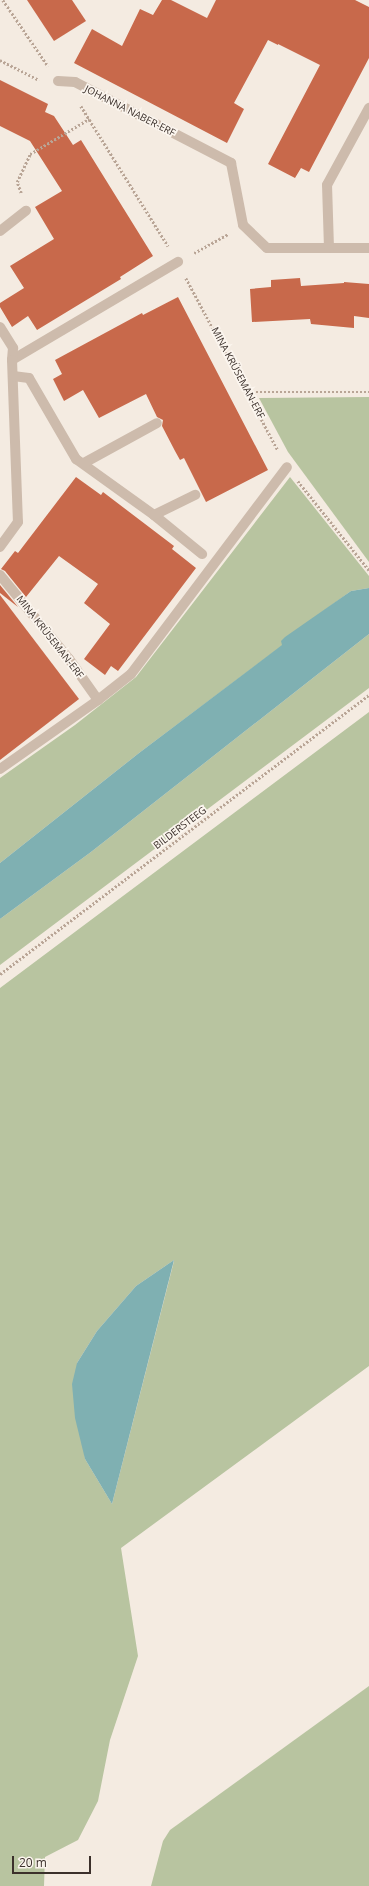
<!DOCTYPE html>
<meta charset="utf-8">
<style>
body{margin:0}
#map{position:relative;width:369px;height:1886px;overflow:hidden;background:#f4ebe1;font-family:"Open Sans",sans-serif}
div>[style]{position:absolute}
[style*='--x']{left:calc(var(--x)*1px);top:calc(var(--y)*1px);width:calc(var(--w)*1px);rotate:calc(var(--a)*1deg)}
.green>*{inset:0;background:#b8c4a0}
.water>*{inset:0;background:#7fb0b2}
.building>*{inset:0;background:#c8694b}
.path>*{height:2.5px;margin-top:-1.25px;transform-origin:0;background:repeating-linear-gradient(90deg,#b9a596 0 2px,transparent 0 4px)}
.pedestrian>*{height:10px;margin:-5px;padding:0 5px;transform-origin:5px;border-radius:5px;background:#cdbbac}
.minor>*{height:10px;margin:-5px;padding:0 5px;transform-origin:5px;border-radius:5px;background:#cdbbac}
span{translate:-50% -50%;white-space:nowrap;text-align:center;line-height:1.15;-webkit-text-stroke:3.5px #fbf5ee;paint-order:stroke}
.street-label{font-size:10px;color:#3b302b}
.scale{position:absolute;left:12px;top:1856px;width:79px;height:18px;box-sizing:border-box;border:2px solid #3b302b;border-top:0;padding-left:5px;font-size:12px;line-height:14px;white-space:nowrap;color:#3b302b;-webkit-text-stroke:3px #fbf5ee;paint-order:stroke}
</style>
<div id="map">
<div class="green">
<div style="clip-path:polygon(369px 397px,369px 562px,288px 452px,259px 398px)"></div>
<div style="clip-path:polygon(290px 477px,369px 576px,369px 588px,351px 591px,282px 641px,283px 645px,139px 753px,0 863px,0 778px,75px 725px,136px 677px)"></div>
<div style="clip-path:polygon(369px 634px,369px 688px,0 965px,0 919px,91px 852px)"></div>
<div style="clip-path:polygon(evenodd,369px 712px,369px 1366px,121px 1548px,138px 1656px,110px 1740px,98px 1801px,78px 1840px,45px 1857px,44px 1886px,0 1886px,0 988px,369px 712px,174px 1260px,174px 1261px,112px 1504px,85px 1459px,77px 1363px,97px 1331px,136px 1286px,174px 1260px)"></div>
<div style="clip-path:polygon(369px 1686px,369px 1886px,151px 1886px,163px 1841px,170px 1830px)"></div>
</div>
<div class="water">
<div style="clip-path:polygon(369px 588px,369px 634px,91px 852px,0 919px,0 863px,139px 753px,282px 645px,281px 641px,285px 637px,351px 591px)"></div>
<div style="clip-path:polygon(174px 1260px,112px 1504px,85px 1459px,75px 1418px,72px 1384px,77px 1363px,97px 1331px,136px 1286px)"></div>
</div>
<div class="building">
<div style="clip-path:polygon(27px 0,72px 0,86px 21px,54px 41px)"></div>
<div style="clip-path:polygon(162px 0,171px 0,207px 18px,216px 0,355px 0,369px 7px,369px 58px,309px 172px,301px 168px,295px 178px,268px 164px,320px 65px,278px 44px,278px 45px,268px 40px,234px 103px,244px 109px,227px 143px,74px 63px,92px 29px,122px 46px,140px 9px,153px 15px)"></div>
<div style="clip-path:polygon(0 80px,48px 104px,45px 112px,54px 116px,73px 145px,81px 140px,153px 256px,120px 277px,121px 279px,37px 330px,28px 316px,12px 327px,0 307px,0 303px,24px 288px,10px 266px,54px 239px,35px 207px,62px 191px,30px 141px,0 126px)"></div>
<div style="clip-path:polygon(300px 278px,301px 286px,344px 283px,344px 282px,369px 284px,369px 318px,354px 316px,354px 328px,311px 324px,310px 319px,252px 322px,250px 289px,271px 287px,271px 280px)"></div>
<div style="clip-path:polygon(178px 297px,268px 470px,206px 502px,184px 458px,180px 460px,175px 451px,162px 426px,163px 420px,157px 417px,146px 394px,99px 418px,83px 390px,64px 401px,53px 379px,62px 374px,55px 360px,142px 313px,143px 315px)"></div>
<div style="clip-path:polygon(76px 477px,101px 495px,103px 492px,174px 546px,172px 549px,196px 568px,118px 671px,111px 666px,105px 675px,84px 659px,110px 624px,84px 603px,98px 584px,59px 556px,26px 597px,5px 571px,1px 569px,15px 551px,18px 553px)"></div>
<div style="clip-path:polygon(0 585px,18px 607px,0 593px)"></div>
<div style="clip-path:polygon(0 595px,79px 699px,0 760px)"></div>
</div>
<div class="path">
<div style="--x:3;--y:0;--w:80;--a:55.7"></div>
<div style="--x:0;--y:60;--w:44;--a:27.1"></div>
<div style="--x:81;--y:106;--w:165;--a:58.1"></div>
<div style="--x:21;--y:193;--w:12;--a:-110"></div>
<div style="--x:17;--y:182;--w:31;--a:-65"></div>
<div style="--x:30;--y:154;--w:69;--a:-30.7"></div>
<div style="--x:194;--y:253;--w:39;--a:-29"></div>
<div style="--x:186;--y:278;--w:195;--a:61.9"></div>
<div style="--x:248;--y:392;--w:121;--a:0"></div>
<div style="--x:298;--y:481;--w:114;--a:51.4"></div>
<div style="--x:0;--y:974;--w:463;--a:-37.1"></div>
</div>
<div class="pedestrian">
<div style="--x:58;--y:81;--w:17;--a:3"></div>
<div style="--x:75;--y:82;--w:176;--a:27.4"></div>
<div style="--x:231;--y:163;--w:63;--a:79"></div>
<div style="--x:12;--y:360;--w:193;--a:-30.6"></div>
<div style="--x:69;--y:659;--w:50;--a:54.7"></div>
<div style="--x:0;--y:769;--w:120;--a:-35.1"></div>
<div style="--x:98;--y:700;--w:42;--a:-38.2"></div>
<div style="--x:131;--y:674;--w:259;--a:-53"></div>
</div>
<div class="minor">
<div style="--x:243;--y:225;--w:33;--a:44"></div>
<div style="--x:267;--y:248;--w:102;--a:0"></div>
<div style="--x:0;--y:231;--w:33;--a:-38"></div>
<div style="--x:329;--y:248;--w:63;--a:-91.8"></div>
<div style="--x:327;--y:185;--w:88;--a:-61.4"></div>
<div style="--x:0;--y:327;--w:25;--a:58"></div>
<div style="--x:13;--y:348;--w:12;--a:95"></div>
<div style="--x:12;--y:360;--w:162;--a:87.9"></div>
<div style="--x:18;--y:522;--w:31;--a:126"></div>
<div style="--x:13;--y:376;--w:16;--a:7"></div>
<div style="--x:29;--y:378;--w:94;--a:59.9"></div>
<div style="--x:76;--y:459;--w:96;--a:35.7"></div>
<div style="--x:154;--y:515;--w:62;--a:39.1"></div>
<div style="--x:84;--y:463;--w:83;--a:-28.7"></div>
<div style="--x:154;--y:515;--w:46;--a:-26"></div>
<div style="--x:0;--y:575;--w:109;--a:50.6"></div>
</div>
<div class="street-label">
<span style="left:130px;top:111px;rotate:27deg">JOHANNA NABER-ERF</span>
<span style="left:238px;top:373px;rotate:62deg">MINA KRÜSEMAN-ERF</span>
<span style="left:50px;top:637px;rotate:52deg">MINA KRÜSEMAN-ERF</span>
<span style="left:180px;top:828px;rotate:-37deg">BILDERSTEEG</span>
</div>
<div class="scale">20 m</div>
</div>
